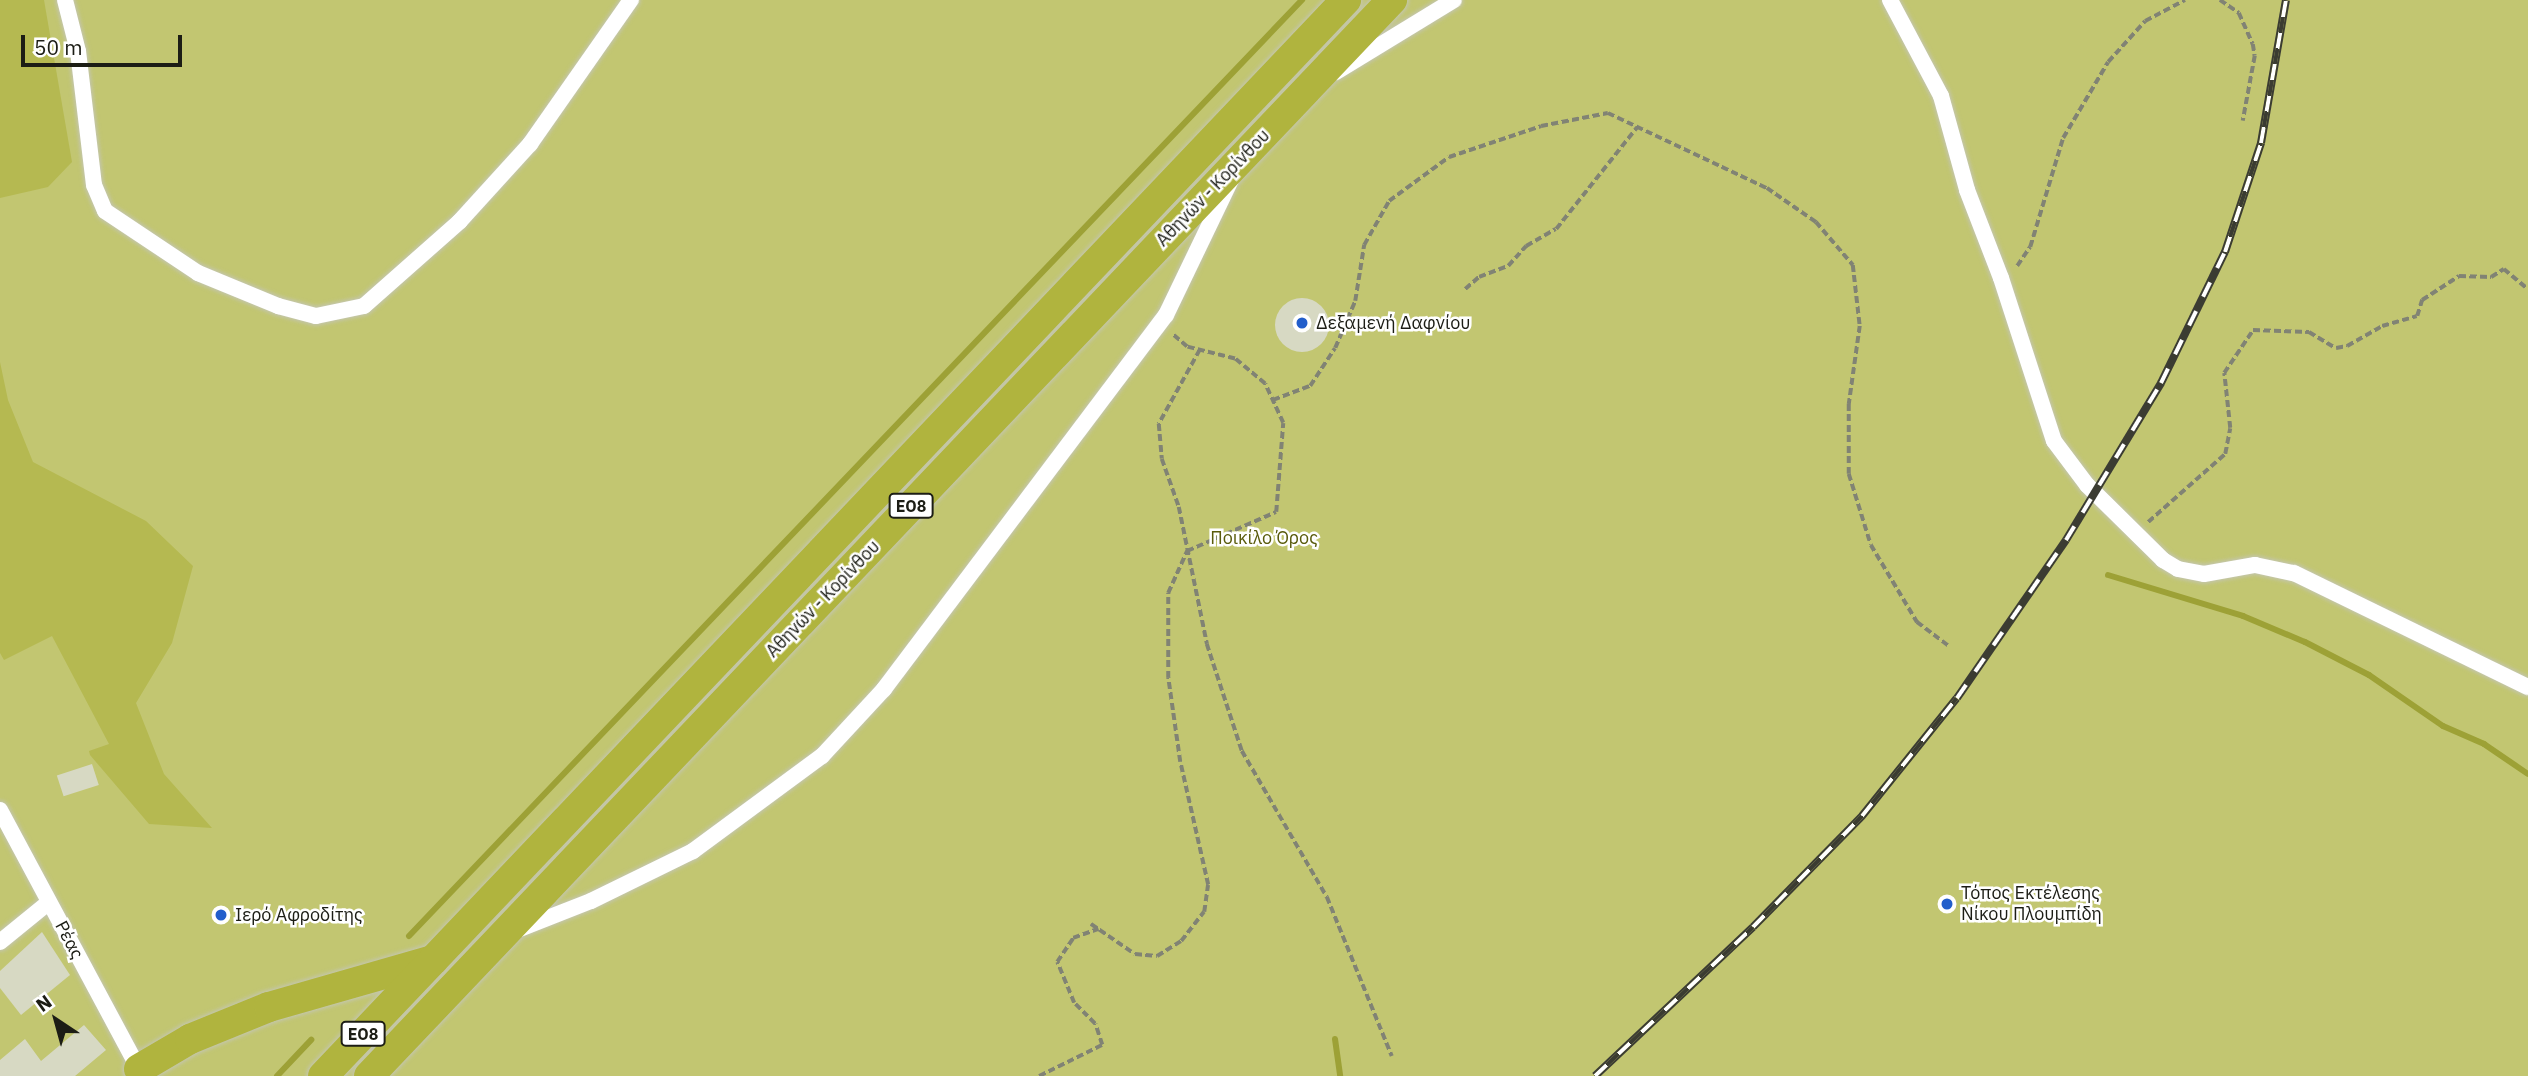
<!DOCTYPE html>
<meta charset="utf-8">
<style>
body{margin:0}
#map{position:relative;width:2528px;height:1076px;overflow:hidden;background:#f2f4dd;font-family:"IBM Plex Sans",sans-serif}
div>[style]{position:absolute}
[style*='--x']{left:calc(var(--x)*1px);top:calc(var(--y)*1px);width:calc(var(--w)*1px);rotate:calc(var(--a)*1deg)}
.green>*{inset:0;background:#c2c671;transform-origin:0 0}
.forest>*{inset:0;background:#b5b951}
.stream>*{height:6px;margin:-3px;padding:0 3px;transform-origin:3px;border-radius:3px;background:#9da136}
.building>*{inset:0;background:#d7d9c3;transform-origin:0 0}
.round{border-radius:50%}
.path>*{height:3.5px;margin-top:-1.75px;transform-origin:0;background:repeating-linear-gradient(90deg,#818374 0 7px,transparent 0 10.5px)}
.roads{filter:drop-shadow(0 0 2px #c4c6b0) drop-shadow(0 0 2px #c4c6b0)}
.street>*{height:16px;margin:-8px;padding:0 8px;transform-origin:8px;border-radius:8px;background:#fff}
.highway>*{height:30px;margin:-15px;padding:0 15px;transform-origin:15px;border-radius:15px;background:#b0b43e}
.rail>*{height:8px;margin-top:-4px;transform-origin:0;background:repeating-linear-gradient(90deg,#fff 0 16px,#3b3c32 0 32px);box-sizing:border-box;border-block:2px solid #3b3c32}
.dots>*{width:19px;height:19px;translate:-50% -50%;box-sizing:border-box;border:4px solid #fff;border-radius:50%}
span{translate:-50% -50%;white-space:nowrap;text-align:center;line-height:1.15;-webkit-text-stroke:5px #fff;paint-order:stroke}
.shield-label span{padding:2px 5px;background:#fff;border:2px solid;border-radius:5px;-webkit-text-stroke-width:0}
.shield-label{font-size:16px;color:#1c1d15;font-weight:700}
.street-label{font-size:18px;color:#1c1d15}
.poi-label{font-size:18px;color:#1c1d15}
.left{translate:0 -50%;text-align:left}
.park-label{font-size:18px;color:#595b0c}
.north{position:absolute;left:21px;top:985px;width:70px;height:70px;-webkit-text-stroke:5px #fff;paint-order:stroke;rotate:324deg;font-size:19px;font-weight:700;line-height:28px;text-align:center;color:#1c1d15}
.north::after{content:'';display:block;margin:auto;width:24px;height:32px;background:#1c1d15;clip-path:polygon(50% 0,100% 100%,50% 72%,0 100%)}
.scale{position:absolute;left:21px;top:35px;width:161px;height:32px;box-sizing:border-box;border:4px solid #1c1d15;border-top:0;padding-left:9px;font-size:21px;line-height:24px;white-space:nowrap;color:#1c1d15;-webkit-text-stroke:5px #fff;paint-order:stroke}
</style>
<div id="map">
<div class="green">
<div style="left:0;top:0;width:2528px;height:1076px"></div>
</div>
<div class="forest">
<div style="clip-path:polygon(0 0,44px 0,72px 162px,48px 187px,0 198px)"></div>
<div style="clip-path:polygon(0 362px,8px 400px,33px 462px,146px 521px,193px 566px,172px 643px,136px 703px,164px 774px,212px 828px,149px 824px,90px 755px,89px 751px,109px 744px,52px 636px,4px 660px,0 653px)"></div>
</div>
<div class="stream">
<div style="--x:2108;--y:575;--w:141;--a:16.9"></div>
<div style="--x:2243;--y:616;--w:67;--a:22.8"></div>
<div style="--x:2305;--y:642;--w:72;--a:27.3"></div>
<div style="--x:2369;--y:675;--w:90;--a:34.6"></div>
<div style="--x:2443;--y:726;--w:45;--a:23.7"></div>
<div style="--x:2484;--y:744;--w:53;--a:34.3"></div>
<div style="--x:409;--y:936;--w:1294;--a:-46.35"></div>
<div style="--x:1335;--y:1039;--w:37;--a:82"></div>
<div style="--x:277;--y:1076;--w:50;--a:-46.6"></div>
</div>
<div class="building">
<div class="round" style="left:1275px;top:298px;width:54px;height:54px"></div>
<div style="left:92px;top:764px;width:22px;height:37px;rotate:72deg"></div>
<div style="clip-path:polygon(42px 932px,70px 975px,21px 1015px,0 988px,0 971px)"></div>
<div style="clip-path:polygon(84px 1025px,106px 1050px,75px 1076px,0 1076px,0 1060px,25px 1039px,41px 1061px)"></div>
</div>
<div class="path">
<div style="--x:2220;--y:0;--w:23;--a:34"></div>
<div style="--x:2239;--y:13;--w:34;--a:66"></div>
<div style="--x:2253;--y:44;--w:12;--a:81"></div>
<div style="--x:2255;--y:56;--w:66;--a:100.5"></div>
<div style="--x:2017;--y:266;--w:23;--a:-56"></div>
<div style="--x:2030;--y:247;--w:114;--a:-73.2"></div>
<div style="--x:2063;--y:138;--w:88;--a:-59.4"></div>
<div style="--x:2108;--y:62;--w:55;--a:-47.9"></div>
<div style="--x:2145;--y:21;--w:45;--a:-27.7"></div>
<div style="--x:1465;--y:289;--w:18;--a:-41"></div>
<div style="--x:1479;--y:277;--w:31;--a:-21"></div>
<div style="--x:1508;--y:266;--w:27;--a:-48"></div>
<div style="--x:1526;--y:246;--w:34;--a:-30"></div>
<div style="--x:1556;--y:229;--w:130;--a:-51.5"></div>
<div style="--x:1200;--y:350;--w:85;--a:119"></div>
<div style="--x:1159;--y:424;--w:35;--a:85"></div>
<div style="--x:1162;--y:459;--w:51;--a:70.5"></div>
<div style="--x:1179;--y:507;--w:140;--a:78.4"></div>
<div style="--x:1207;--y:644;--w:113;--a:71.9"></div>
<div style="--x:1242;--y:751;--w:169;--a:59.8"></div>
<div style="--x:1327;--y:897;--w:172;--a:67.8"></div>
<div style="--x:1273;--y:400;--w:40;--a:-21"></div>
<div style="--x:1310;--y:386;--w:45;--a:-56.7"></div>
<div style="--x:1335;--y:348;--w:51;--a:-66.9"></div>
<div style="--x:1355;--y:301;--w:57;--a:-80.9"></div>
<div style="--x:1364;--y:245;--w:51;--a:-60.4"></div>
<div style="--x:1389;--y:201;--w:74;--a:-36.3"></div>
<div style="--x:1449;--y:157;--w:97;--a:-18.6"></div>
<div style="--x:1541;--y:126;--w:68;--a:-11"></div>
<div style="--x:1608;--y:113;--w:176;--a:25.3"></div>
<div style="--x:1767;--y:188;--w:60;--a:34.8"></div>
<div style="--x:1816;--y:222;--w:57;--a:49.3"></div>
<div style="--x:1853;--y:265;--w:61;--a:83.5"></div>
<div style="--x:1860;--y:326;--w:79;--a:98"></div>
<div style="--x:1849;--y:404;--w:70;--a:90"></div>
<div style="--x:1849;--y:474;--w:74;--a:72.8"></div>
<div style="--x:1871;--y:545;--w:90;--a:59.1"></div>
<div style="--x:1917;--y:622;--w:40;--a:37"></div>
<div style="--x:2148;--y:522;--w:103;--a:-41.4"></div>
<div style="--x:2225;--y:454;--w:26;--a:-79"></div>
<div style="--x:2230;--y:428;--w:55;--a:-96.2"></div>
<div style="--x:2224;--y:373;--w:52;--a:-56"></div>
<div style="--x:2253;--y:330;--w:56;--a:2"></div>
<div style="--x:2309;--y:332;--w:31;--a:31"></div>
<div style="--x:2336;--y:348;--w:11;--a:-10"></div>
<div style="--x:2347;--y:346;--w:40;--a:-29.7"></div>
<div style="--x:2382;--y:326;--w:36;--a:-16"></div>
<div style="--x:2417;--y:316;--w:17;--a:-73"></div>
<div style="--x:2422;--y:300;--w:44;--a:-33"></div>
<div style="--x:2459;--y:276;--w:32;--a:2"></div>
<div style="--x:2491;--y:277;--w:15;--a:-32"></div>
<div style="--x:2504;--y:269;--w:31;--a:40"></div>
<div style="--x:1091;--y:924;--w:53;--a:34.3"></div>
<div style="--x:1135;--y:954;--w:22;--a:5"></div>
<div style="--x:1157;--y:956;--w:28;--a:-32"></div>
<div style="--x:1181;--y:941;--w:37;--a:-52"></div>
<div style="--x:1204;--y:912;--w:27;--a:-82"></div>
<div style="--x:1208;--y:885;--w:126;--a:-102.8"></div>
<div style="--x:1180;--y:762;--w:85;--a:-98.1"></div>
<div style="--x:1168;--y:678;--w:85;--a:-90"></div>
<div style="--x:1168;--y:593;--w:46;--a:-65.7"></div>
<div style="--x:1187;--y:551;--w:97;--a:-23.7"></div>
<div style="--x:1276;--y:512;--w:89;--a:-85.5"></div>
<div style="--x:1283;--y:423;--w:43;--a:-114.8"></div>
<div style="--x:1265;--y:384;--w:39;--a:-140"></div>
<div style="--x:1235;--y:359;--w:49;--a:-166"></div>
<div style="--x:1187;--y:347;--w:20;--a:-139"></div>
<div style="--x:1039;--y:1076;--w:70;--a:-26.2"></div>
<div style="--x:1102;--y:1045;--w:22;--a:-108"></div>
<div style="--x:1095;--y:1024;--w:30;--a:-135"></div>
<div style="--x:1074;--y:1003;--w:44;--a:-112.5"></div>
<div style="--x:1057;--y:962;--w:29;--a:-56"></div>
<div style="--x:1073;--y:938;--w:27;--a:-20"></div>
</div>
<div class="roads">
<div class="street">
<div style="--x:65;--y:0;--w:53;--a:75.7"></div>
<div style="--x:78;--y:51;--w:135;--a:83.2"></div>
<div style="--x:94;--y:185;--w:28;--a:67"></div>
<div style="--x:105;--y:211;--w:112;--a:33.7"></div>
<div style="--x:198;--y:273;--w:87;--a:22.4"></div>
<div style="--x:278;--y:306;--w:39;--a:15"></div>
<div style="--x:316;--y:316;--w:49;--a:-11.8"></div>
<div style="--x:364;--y:306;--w:128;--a:-41.5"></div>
<div style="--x:460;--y:221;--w:104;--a:-47.7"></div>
<div style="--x:530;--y:144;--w:176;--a:-55"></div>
<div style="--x:1890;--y:0;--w:109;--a:62"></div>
<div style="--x:1941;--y:96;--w:98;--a:74.5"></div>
<div style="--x:1967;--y:190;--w:94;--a:68.9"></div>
<div style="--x:2001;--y:278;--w:171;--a:72"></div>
<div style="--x:2054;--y:441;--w:55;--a:53.1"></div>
<div style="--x:2087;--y:485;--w:107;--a:44.6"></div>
<div style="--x:2163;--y:560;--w:17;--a:31"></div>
<div style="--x:2178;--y:569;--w:26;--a:11"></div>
<div style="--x:2204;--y:574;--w:52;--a:-10"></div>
<div style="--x:2255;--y:565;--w:40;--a:12"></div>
<div style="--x:2294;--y:573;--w:260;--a:26"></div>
<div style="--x:1336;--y:72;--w:138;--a:-31.4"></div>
<div style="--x:0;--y:810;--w:294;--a:61.8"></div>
<div style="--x:139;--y:1069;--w:4;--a:135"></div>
<div style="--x:517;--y:930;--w:79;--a:-21.4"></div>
<div style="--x:591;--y:901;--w:114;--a:-26.1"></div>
<div style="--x:693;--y:851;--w:160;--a:-36.4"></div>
<div style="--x:822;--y:756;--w:91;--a:-47.2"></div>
<div style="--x:884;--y:689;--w:468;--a:-53"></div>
<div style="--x:1166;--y:315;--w:157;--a:-64.3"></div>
<div style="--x:0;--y:942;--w:63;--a:-39.2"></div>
</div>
<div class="highway">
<div style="--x:139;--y:1069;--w:59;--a:-30.5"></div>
<div style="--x:190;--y:1039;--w:85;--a:-22.1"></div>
<div style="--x:269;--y:1007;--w:171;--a:-16"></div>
<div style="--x:323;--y:1076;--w:1485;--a:-46.45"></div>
<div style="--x:369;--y:1076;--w:1485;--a:-46.45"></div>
</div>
</div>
<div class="rail">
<div style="--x:1595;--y:1076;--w:217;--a:-43.3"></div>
<div style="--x:1753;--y:927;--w:156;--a:-45.5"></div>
<div style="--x:1862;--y:816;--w:151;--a:-51.2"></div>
<div style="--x:1957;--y:698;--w:192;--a:-55.4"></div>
<div style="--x:2066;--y:540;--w:184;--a:-58.8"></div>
<div style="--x:2161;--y:383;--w:146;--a:-64"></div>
<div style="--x:2225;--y:252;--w:115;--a:-71.7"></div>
<div style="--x:2261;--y:143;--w:145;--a:-80.1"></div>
</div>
<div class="dots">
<div style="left:1302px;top:323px;background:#225ecb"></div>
<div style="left:1947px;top:904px;background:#225ecb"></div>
<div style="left:221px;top:915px;background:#225ecb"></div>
</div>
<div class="shield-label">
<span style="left:911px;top:506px">ΕΟ8</span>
<span style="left:363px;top:1034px">ΕΟ8</span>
</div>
<div class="street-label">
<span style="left:1213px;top:188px;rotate:-46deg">Αθηνών - Κορίνθου</span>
<span style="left:823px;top:599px;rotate:-46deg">Αθηνών - Κορίνθου</span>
<span style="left:69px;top:940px;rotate:62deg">Ρέας</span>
</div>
<div class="poi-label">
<span class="left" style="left:1316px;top:323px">Δεξαμενή Δαφνίου</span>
<span class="left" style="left:1961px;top:904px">Τόπος Εκτέλεσης<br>Νίκου Πλουμπίδη</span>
<span class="left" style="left:235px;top:915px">Ιερό Αφροδίτης</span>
</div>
<div class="park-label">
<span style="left:1264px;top:538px">Ποικίλο Όρος</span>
</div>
<div class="north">N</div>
<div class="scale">50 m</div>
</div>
